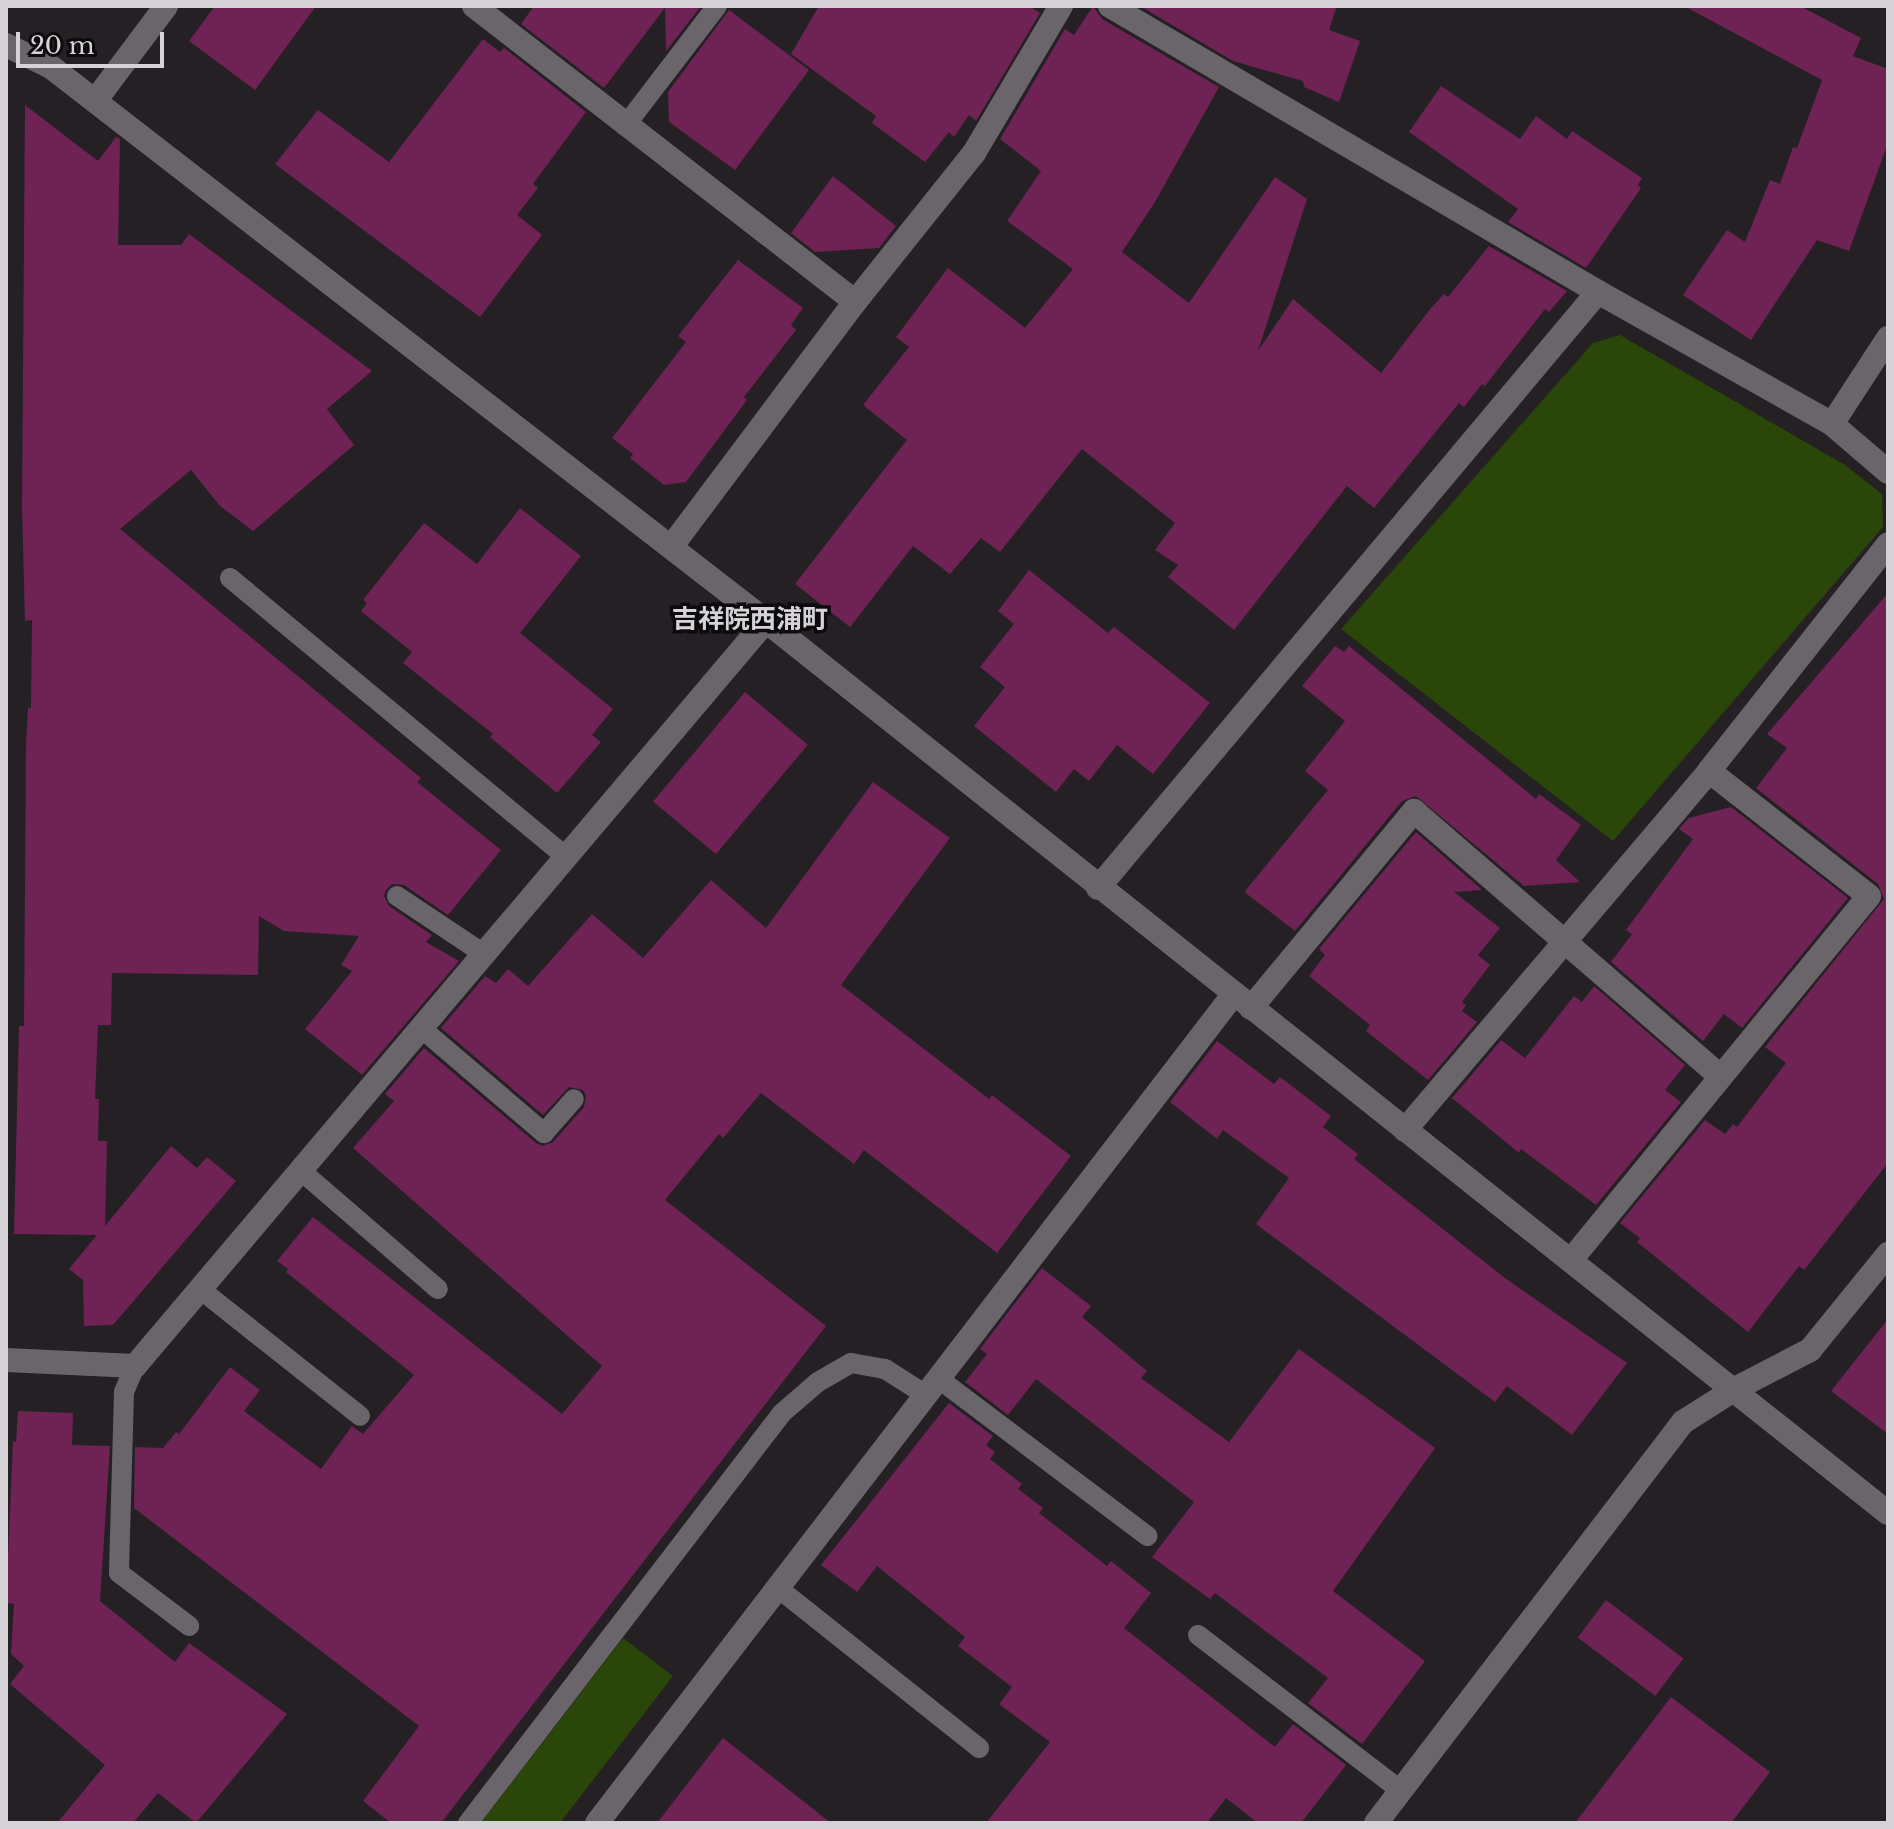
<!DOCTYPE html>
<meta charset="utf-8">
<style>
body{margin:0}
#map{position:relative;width:1894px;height:1829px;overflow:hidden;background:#242024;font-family:"Libre Baskerville","Noto Sans JP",serif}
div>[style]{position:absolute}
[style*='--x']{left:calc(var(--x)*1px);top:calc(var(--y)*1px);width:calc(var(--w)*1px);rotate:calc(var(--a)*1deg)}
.green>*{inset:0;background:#2a4709}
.building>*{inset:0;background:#6f2254;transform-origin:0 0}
.service>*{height:20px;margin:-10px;padding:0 10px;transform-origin:10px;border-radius:10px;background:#69656a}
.minor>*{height:24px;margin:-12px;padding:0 12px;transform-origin:12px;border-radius:12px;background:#69656a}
.tertiary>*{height:24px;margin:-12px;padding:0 12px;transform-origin:12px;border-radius:12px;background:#69656a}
span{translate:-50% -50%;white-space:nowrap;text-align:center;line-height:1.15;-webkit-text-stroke:7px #0c0a0c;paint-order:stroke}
.neighbourhood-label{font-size:26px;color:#d5d3d6;font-weight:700}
.frame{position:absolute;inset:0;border:8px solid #d5d3d6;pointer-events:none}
.scale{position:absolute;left:16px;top:32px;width:148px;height:36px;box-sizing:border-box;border:4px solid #d5d3d6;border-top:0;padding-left:10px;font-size:24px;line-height:28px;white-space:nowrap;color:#d5d3d6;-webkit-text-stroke:6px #0c0a0c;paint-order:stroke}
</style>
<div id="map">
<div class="green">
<div style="clip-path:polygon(1620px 335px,1845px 465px,1882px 494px,1883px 527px,1613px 841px,1341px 629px,1593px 343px)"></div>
<div style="clip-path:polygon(623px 1638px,673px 1676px,560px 1823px,481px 1823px)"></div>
</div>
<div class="building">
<div style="clip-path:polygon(215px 6px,316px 6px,255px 90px,189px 41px)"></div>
<div style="clip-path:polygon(534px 6px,701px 6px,666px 51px,665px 8px,604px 88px,521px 24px)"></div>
<div style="clip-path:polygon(819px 6px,1029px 6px,1040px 13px,976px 121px,969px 115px,954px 137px,949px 132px,925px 162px,872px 123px,876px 116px,791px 54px)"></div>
<div style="clip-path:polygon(1093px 6px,1102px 19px,1219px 87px,1155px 202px,1122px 252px,1189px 303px,1275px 177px,1307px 199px,1258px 351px,1293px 299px,1381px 373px,1431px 308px,1444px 294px,1448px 297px,1489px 246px,1567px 291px,1549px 312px,1545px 309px,1485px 386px,1482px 384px,1464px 407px,1459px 403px,1374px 508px,1347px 486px,1234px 630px,1168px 577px,1178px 565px,1155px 550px,1175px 523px,1082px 449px,1000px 552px,981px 538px,950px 574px,913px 546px,850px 627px,795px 584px,907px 440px,863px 405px,909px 347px,896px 337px,948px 268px,1025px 328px,1073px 269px,1007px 221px,1041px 171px,1000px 139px,1065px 29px,1074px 35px)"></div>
<div style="clip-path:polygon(1140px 6px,1337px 6px,1329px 30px,1360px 41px,1339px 102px,1304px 87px,1303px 81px,1233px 61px)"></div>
<div style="clip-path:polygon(1684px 6px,1800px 6px,1861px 38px,1853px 56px,1888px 69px,1888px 143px,1849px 251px,1817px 240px,1751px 340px,1683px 295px,1727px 230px,1745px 242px,1770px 180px,1780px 184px,1793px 147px,1797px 148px,1822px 80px)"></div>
<div style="clip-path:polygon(729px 10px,809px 70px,735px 170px,669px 122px,668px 92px)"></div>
<div style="clip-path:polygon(483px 39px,500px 52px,504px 48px,586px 112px,533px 184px,538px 188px,517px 215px,542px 235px,480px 317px,275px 164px,318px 110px,389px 162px)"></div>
<div style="clip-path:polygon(1441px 86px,1520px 139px,1536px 116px,1567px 139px,1572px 131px,1642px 178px,1638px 185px,1641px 188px,1586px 268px,1508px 222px,1518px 209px,1409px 132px)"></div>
<div style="clip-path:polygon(25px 105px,98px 161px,116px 137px,120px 139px,118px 245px,181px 245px,189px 234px,372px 371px,327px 409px,354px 445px,253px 531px,220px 506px,191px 470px,120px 529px,421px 778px,417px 782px,501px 850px,448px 915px,404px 885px,392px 884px,386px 890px,384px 896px,389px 906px,432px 935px,426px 942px,459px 961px,362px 1075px,305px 1029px,352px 971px,341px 965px,359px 936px,284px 931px,259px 916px,258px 975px,112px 973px,111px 1025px,98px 1025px,95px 1099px,99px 1099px,98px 1141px,107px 1141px,105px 1226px,171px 1146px,197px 1168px,207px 1157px,236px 1181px,113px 1325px,84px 1326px,83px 1280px,69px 1269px,97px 1235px,14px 1234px,19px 1026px,24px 1026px,26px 744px,28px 708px,31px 708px,32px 620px,25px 621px,22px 507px)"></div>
<div style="clip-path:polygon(833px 176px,896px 226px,879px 248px,815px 252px,791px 233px)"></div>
<div style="clip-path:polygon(738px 260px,803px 308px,791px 325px,796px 330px,744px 397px,747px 400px,686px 482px,664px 485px,630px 458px,633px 454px,612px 438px,686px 342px,678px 336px)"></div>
<div style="clip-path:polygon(520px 508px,581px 556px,520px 633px,613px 709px,592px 735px,601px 742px,557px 793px,490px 737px,493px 734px,403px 663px,412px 652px,361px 611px,367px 603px,363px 600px,424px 523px,477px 564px)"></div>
<div style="clip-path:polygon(1029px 570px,1108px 633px,1114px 627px,1210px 703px,1153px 774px,1117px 745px,1089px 781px,1074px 769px,1056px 792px,974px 726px,1005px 687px,980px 667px,1014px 624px,998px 611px)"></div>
<div style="clip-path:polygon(1888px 593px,1888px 1163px,1804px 1270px,1799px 1266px,1748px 1332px,1637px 1242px,1640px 1238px,1620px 1223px,1705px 1120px,1725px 1134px,1733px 1124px,1737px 1127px,1786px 1063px,1765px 1047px,1884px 899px,1878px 884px,1756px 788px,1787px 748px,1767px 734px)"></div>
<div style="clip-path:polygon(1335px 646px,1344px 652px,1349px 646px,1536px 799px,1539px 794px,1581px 825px,1556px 860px,1580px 882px,1524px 886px,1416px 796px,1402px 801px,1295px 931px,1247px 894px,1245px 891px,1328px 790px,1305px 771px,1345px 721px,1302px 686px)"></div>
<div style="left:745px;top:692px;width:82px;height:143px;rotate:40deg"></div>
<div style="clip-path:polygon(873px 782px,950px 838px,841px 985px,989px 1099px,992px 1095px,1071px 1156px,997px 1253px,864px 1150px,854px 1164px,761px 1093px,723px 1138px,719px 1134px,665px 1200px,826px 1326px,441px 1823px,391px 1823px,363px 1801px,419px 1726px,134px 1508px,135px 1447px,163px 1448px,176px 1432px,179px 1434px,230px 1367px,260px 1390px,244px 1411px,321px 1469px,352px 1426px,363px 1434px,414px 1375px,286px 1272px,288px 1269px,277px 1261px,313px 1217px,562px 1414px,602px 1366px,353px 1148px,394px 1101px,385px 1094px,424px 1048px,536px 1143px,542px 1146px,553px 1142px,584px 1107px,586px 1096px,583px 1090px,569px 1087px,543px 1115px,441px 1028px,485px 976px,496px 983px,508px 969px,528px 986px,592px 914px,643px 958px,711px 880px,766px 928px)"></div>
<div style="clip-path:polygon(1731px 807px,1848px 898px,1742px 1028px,1724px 1014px,1703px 1041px,1611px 962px,1632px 934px,1626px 930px,1693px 839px,1679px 829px,1689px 818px)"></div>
<div style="clip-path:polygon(1416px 832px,1482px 890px,1454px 892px,1500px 928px,1478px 955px,1490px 965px,1462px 1002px,1466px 1005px,1462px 1011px,1477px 1022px,1428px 1080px,1366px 1031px,1370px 1025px,1309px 976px,1325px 955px,1319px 949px)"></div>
<div style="clip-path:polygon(1594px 986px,1685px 1065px,1665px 1090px,1681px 1102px,1596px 1205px,1521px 1149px,1519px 1153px,1452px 1098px,1501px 1040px,1525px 1058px,1574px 996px,1582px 1002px)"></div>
<div style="clip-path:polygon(1217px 1041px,1274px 1084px,1280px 1077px,1331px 1116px,1323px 1127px,1358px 1154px,1354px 1159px,1505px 1278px,1627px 1363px,1572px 1435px,1507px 1386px,1495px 1402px,1256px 1224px,1289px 1178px,1223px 1130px,1217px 1139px,1170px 1102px)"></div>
<div style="clip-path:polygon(1042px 1268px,1091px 1306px,1082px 1317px,1147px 1371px,1141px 1378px,1229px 1442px,1299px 1349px,1435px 1448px,1333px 1591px,1425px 1661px,1362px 1744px,1308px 1703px,1328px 1678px,1215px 1593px,1210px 1599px,1152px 1557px,1194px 1502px,1036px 1379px,1008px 1415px,965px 1382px,987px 1354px,980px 1349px)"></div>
<div style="clip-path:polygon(1888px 1319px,1888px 1434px,1831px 1391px)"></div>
<div style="clip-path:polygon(949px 1403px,993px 1436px,986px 1445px,995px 1452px,990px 1459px,1022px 1484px,1018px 1489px,1043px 1508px,1039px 1513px,1107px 1566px,1111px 1561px,1151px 1593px,1124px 1628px,1275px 1747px,1293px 1724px,1346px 1765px,1301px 1823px,1258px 1823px,1226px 1798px,1207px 1823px,986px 1823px,1050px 1742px,999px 1704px,1012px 1687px,958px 1646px,965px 1637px,877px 1566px,857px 1592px,821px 1565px)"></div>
<div style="clip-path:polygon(18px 1411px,73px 1413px,72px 1445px,110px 1446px,100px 1601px,175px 1662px,189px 1643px,287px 1714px,196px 1823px,158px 1793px,133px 1823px,57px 1823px,105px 1765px,10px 1684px,24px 1666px,11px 1654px,14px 1604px,6px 1603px,13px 1441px,16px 1442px)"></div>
<div style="left:1606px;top:1600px;width:97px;height:47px;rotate:37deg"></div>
<div style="clip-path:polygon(1671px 1697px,1770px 1772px,1731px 1823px,1575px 1823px)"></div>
<div style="clip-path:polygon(723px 1738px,831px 1823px,657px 1823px)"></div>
</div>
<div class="service">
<div style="--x:625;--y:126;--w:151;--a:-52.5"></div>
<div style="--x:230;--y:578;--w:437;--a:39.7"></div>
<div style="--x:397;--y:896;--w:105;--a:33.7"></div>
<div style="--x:421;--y:1028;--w:162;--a:40.5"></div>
<div style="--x:544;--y:1133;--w:45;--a:-48.6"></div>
<div style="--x:300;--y:1170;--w:182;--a:40.8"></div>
<div style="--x:200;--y:1289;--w:204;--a:38.4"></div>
<div style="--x:135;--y:1366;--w:28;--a:113"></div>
<div style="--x:124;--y:1392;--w:181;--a:91.6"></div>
<div style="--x:119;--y:1573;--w:88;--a:37.1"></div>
<div style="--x:939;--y:1379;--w:261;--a:37"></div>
<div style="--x:778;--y:1588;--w:257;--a:38.5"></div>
<div style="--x:1198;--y:1635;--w:256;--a:37.5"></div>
<div style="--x:468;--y:1823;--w:516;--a:-52.55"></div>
<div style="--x:782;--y:1413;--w:48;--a:-40.7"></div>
<div style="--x:818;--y:1382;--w:38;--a:-30"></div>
<div style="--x:851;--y:1363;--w:35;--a:10"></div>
<div style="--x:885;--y:1369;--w:49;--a:32.4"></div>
</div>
<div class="minor">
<div style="--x:474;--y:6;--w:482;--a:37.8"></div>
<div style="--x:1110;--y:6;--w:566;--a:30.37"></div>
<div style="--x:1598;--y:292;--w:269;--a:29.4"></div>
<div style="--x:1832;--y:424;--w:74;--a:40.6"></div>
<div style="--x:95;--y:101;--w:119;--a:-53.2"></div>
<div style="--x:1832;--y:424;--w:103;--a:-56.9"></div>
<div style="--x:671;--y:547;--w:306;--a:-53.1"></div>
<div style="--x:855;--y:302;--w:191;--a:-51.4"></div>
<div style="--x:974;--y:153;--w:171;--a:-59.4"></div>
<div style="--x:1098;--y:888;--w:778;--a:-50.01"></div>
<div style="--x:1251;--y:1008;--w:256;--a:-50.4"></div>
<div style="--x:1414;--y:811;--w:403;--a:40.9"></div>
<div style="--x:1405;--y:1130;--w:470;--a:-49.7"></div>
<div style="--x:1709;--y:771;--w:289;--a:-51.7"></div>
<div style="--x:1571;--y:1260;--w:470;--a:-50.7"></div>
<div style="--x:1869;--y:896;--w:203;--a:-142"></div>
<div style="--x:6;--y:1360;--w:129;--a:2.7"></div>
<div style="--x:135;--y:1366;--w:976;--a:-49.74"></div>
<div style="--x:597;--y:1823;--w:1044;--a:-52.47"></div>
<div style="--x:1376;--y:1823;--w:505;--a:-52.56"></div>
<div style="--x:1683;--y:1422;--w:62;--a:-32.4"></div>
<div style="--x:1735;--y:1389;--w:85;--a:-27.5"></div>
<div style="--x:1810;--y:1350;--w:124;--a:-50.9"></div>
</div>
<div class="tertiary">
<div style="--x:6;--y:45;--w:50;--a:26.1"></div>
<div style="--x:51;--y:67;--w:905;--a:37.77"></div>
<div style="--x:766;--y:621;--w:1433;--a:38.49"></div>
</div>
<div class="neighbourhood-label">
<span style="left:750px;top:620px">吉祥院西浦町</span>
</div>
<div class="frame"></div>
<div class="scale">20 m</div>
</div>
